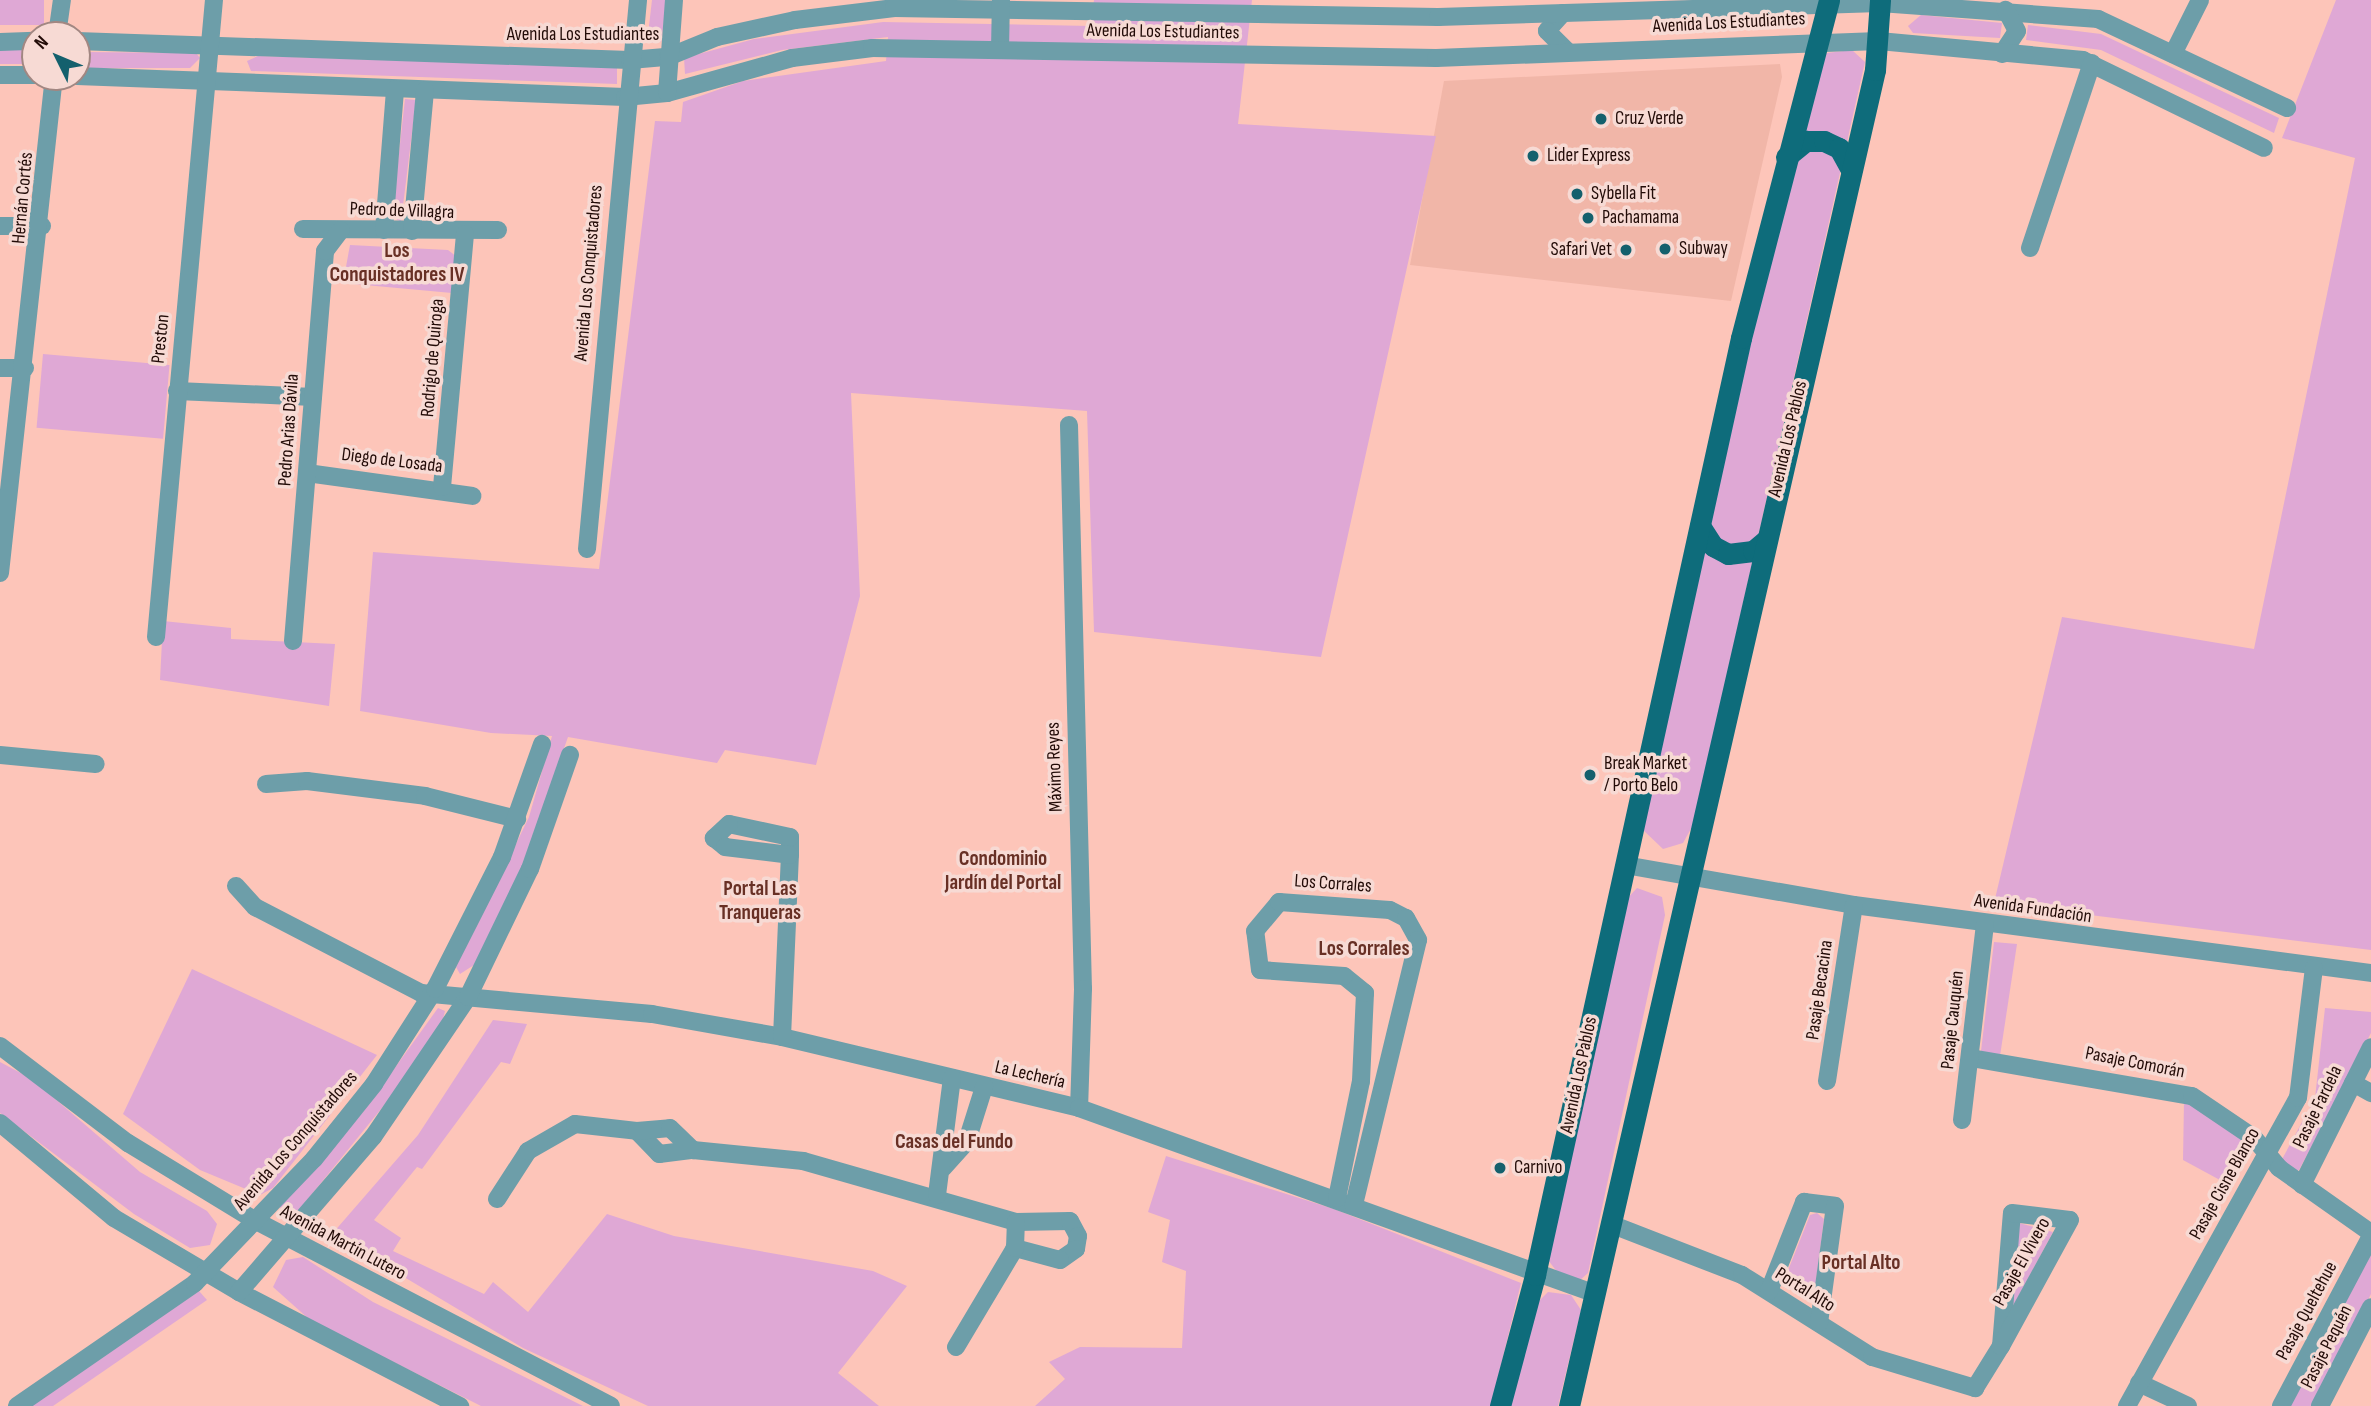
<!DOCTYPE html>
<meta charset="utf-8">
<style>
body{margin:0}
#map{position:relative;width:2371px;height:1406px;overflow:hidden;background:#fdc5b9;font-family:"Sofia Sans Condensed",sans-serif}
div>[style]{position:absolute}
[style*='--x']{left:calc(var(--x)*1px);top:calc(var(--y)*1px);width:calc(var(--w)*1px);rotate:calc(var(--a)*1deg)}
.built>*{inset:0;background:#f1b6a8}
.green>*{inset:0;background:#dfa8d5;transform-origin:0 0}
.minor>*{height:18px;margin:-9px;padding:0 9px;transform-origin:9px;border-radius:9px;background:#6d9ea9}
.major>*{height:21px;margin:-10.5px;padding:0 10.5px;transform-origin:10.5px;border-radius:10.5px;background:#0e6c7b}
.dots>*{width:19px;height:19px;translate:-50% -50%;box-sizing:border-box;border:4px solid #f7dad4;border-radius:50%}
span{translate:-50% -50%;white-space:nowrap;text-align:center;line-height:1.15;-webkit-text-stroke:7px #f7dad4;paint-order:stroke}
.street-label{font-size:19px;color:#220b07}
.poi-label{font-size:19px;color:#220b07}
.left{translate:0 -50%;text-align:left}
.right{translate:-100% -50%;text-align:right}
.neighbourhood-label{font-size:21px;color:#683025;font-weight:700}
.north{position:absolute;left:21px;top:21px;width:70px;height:70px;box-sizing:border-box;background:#f7dad4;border:2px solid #a28782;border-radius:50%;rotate:313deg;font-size:19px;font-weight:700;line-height:28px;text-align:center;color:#220b07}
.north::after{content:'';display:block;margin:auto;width:24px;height:32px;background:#14606d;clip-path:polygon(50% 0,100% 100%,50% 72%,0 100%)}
</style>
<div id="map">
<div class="built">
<div style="clip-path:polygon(1780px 64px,1782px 77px,1731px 301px,1410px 265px,1444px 81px)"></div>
</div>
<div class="green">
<div style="left:0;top:0;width:44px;height:25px"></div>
<div style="clip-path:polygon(652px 0,667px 0,661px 42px,647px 43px)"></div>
<div style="clip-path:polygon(1094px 0,1252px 0,1238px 124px,1436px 136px,1321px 657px,1094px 632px,1087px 411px,851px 393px,860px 596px,816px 765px,725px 750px,717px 763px,568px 737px,519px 877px,474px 965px,460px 974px,456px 967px,529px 817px,552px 736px,491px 733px,360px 711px,373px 552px,599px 569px,655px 121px,681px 122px,683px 102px,743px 81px,886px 61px,888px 37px,782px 50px,685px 74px,684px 58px,754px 39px,883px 22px,1091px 26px)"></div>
<div style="clip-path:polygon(2336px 0,2371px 0,2371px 950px,1994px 903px,2062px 617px,2254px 649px,2355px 158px,2282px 138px)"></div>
<div style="clip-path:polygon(1921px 15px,2002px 23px,2000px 38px,1913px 33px,1908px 26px)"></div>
<div style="clip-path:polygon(2028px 25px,2101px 34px,2279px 118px,2274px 133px,2101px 50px,2026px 40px)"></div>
<div style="left:0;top:49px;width:35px;height:15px"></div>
<div style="clip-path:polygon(1852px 50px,1865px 62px,1693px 825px,1683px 843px,1663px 849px,1641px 828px,1809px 77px,1827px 53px)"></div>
<div style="clip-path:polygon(83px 52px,196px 53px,200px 58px,190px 68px,83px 68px)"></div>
<div style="clip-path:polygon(258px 56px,617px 67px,617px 84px,251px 71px,247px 61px)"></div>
<div style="clip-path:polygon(405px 99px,416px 100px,401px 222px,392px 216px)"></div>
<div style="clip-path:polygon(350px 245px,448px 250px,457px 257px,452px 293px,343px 283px)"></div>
<div style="left:43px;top:354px;width:127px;height:74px;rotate:5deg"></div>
<div style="clip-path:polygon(163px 621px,231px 628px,231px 639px,335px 644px,329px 706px,160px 680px)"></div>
<div style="clip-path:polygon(1637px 888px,1662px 897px,1665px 915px,1588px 1273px,1579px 1281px,1558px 1273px,1548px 1260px,1625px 901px)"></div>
<div style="clip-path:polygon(1994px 942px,2017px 944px,2000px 1056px,1981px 1051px)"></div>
<div style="clip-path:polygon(192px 969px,377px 1055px,273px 1188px,260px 1195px,200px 1170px,123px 1114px)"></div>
<div style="clip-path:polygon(438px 1008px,445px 1011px,443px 1019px,403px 1082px,290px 1221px,283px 1221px,280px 1206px,363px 1112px)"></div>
<div style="clip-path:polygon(2325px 1008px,2371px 1012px,2371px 1033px,2299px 1170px,2291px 1172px,2280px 1163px,2315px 1098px)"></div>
<div style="clip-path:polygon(493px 1020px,527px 1024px,510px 1064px,501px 1062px,422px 1169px,417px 1167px,374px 1220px,401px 1238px,393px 1251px,484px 1294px,493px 1282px,528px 1312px,607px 1214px,674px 1236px,873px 1271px,907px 1286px,838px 1373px,879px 1406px,648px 1406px,523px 1348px,332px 1234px,418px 1135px)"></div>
<div style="clip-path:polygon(0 1062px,32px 1079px,140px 1172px,207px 1211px,217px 1224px,210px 1245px,190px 1248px,134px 1214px,0 1113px)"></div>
<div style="clip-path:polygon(2184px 1101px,2252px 1145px,2231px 1186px,2183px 1160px)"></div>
<div style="clip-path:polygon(1166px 1156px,1334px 1209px,1521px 1283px,1491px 1406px,1035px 1406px,1065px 1379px,1049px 1362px,1080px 1347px,1182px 1348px,1186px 1271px,1162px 1262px,1170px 1220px,1148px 1212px)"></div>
<div style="clip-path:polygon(1817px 1213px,1824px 1219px,1813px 1303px,1783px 1283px,1810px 1215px)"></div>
<div style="clip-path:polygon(2019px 1223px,2053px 1232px,2008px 1316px)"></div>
<div style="clip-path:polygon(2371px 1250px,2371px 1294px,2314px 1406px,2288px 1406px)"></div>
<div style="clip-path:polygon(303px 1257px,373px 1302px,583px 1406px,481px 1406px,310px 1320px,273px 1287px,286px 1260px)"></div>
<div style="clip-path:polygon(199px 1291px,207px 1300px,53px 1406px,24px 1406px)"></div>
<div style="clip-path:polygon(1548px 1292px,1571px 1295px,1581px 1310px,1558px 1406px,1510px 1406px,1538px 1302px)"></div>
</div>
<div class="minor">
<div style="--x:1563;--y:13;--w:24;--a:132"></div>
<div style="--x:1547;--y:31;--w:30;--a:45"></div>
<div style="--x:57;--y:35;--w:35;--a:-82"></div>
<div style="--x:77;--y:41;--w:553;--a:1.97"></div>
<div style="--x:630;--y:60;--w:38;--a:-5"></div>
<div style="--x:668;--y:57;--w:53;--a:-22.2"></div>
<div style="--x:717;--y:37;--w:80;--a:-12.3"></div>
<div style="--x:795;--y:20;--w:100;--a:-6.9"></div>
<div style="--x:894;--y:8;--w:544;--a:0.95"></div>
<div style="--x:1438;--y:17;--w:442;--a:-1.8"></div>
<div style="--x:1880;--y:3;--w:219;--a:4.2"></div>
<div style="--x:2098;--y:19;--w:209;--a:25.2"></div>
<div style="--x:0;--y:42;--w:35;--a:-2"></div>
<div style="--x:1000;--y:50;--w:50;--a:-88.9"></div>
<div style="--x:2002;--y:54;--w:27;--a:-57"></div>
<div style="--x:2017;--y:31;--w:24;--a:-118"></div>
<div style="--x:2173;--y:54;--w:60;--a:-63.4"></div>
<div style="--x:0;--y:75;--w:35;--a:0"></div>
<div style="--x:77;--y:76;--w:548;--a:2.19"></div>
<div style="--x:625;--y:97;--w:42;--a:-5.4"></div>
<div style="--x:667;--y:93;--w:130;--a:-15.6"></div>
<div style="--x:792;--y:58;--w:81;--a:-7.1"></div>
<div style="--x:872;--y:48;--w:564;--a:1.02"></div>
<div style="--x:1436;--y:58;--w:443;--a:-2.2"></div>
<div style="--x:1879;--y:41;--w:205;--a:5.3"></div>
<div style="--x:2083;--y:60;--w:201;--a:25.9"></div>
<div style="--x:667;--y:93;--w:93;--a:-85.7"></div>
<div style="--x:0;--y:226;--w:42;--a:0"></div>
<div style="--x:303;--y:229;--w:195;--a:0.3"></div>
<div style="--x:384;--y:230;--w:141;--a:-85.5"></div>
<div style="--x:412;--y:231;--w:141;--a:-84.7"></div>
<div style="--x:2030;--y:248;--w:195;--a:-71.5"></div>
<div style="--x:0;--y:368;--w:25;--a:0"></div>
<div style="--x:177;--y:391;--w:136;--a:2.5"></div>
<div style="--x:1069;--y:425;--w:564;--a:88.58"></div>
<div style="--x:1083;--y:989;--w:119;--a:91.9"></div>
<div style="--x:307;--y:473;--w:167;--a:7.9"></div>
<div style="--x:442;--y:487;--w:254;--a:-84.8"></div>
<div style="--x:587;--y:549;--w:551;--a:-84.69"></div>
<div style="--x:0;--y:573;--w:499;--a:-83.8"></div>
<div style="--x:156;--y:637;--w:640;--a:-84.8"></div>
<div style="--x:293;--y:641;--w:391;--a:-85.3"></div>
<div style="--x:325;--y:251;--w:26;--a:-53"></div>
<div style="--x:0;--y:755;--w:96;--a:5.4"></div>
<div style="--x:266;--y:784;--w:41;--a:-4.2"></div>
<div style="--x:307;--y:781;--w:119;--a:7.2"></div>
<div style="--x:425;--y:796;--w:95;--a:14"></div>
<div style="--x:1625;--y:865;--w:232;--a:9.9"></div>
<div style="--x:1854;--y:905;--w:521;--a:7.49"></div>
<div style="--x:236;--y:886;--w:28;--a:48"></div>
<div style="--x:255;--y:907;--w:187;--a:27.4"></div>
<div style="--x:421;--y:993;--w:232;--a:5.2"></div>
<div style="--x:652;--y:1014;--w:132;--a:10"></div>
<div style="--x:782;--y:1037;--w:305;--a:13.4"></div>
<div style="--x:1079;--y:1108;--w:549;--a:19.79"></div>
<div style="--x:782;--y:1037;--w:182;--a:-87.5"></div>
<div style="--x:790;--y:855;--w:18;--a:-90"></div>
<div style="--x:790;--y:837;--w:62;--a:-168"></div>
<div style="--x:729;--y:824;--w:21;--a:137"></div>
<div style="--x:714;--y:838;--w:14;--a:39"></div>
<div style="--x:725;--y:847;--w:65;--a:7"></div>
<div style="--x:0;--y:1046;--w:161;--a:37.2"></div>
<div style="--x:128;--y:1143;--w:150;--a:31.4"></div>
<div style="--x:256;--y:1221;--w:400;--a:27.5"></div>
<div style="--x:1971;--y:1058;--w:224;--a:9.8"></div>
<div style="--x:2192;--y:1096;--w:75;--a:34.1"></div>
<div style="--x:2254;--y:1138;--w:39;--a:50"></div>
<div style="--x:2279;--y:1168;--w:113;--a:35.2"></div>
<div style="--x:1827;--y:1081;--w:178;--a:-81.3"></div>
<div style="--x:2353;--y:1083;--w:21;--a:29"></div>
<div style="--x:1962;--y:1120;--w:197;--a:-83.3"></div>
<div style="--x:0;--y:1123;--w:148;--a:39.8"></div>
<div style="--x:114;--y:1218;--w:145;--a:30.6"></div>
<div style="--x:239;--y:1292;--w:249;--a:27.3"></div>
<div style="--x:637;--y:1131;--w:32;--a:46"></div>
<div style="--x:659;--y:1154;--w:34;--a:-7"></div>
<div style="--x:693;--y:1150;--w:111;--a:5.7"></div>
<div style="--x:803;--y:1161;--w:222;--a:16"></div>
<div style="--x:1016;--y:1222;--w:54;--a:-1.1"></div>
<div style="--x:1070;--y:1221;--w:17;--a:62"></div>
<div style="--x:1078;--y:1236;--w:13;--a:99"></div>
<div style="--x:1076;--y:1249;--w:19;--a:145"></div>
<div style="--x:1060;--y:1260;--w:47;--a:-165.1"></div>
<div style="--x:943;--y:1168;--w:36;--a:-48"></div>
<div style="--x:967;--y:1141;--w:57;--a:-72.5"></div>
<div style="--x:2302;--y:1185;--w:154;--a:-63.4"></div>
<div style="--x:937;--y:1195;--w:118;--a:-82.7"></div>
<div style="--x:1337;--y:1198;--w:119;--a:-78.4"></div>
<div style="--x:1361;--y:1081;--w:88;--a:-87.4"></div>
<div style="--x:1365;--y:993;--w:27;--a:-141"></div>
<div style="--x:1344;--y:976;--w:84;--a:-175.9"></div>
<div style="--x:1260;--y:970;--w:39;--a:-97"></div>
<div style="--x:1255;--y:931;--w:38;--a:-50"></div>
<div style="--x:1279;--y:902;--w:111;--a:4.1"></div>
<div style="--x:1390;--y:910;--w:18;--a:27"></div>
<div style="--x:1406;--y:918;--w:25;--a:61"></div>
<div style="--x:1418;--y:940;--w:273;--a:103.6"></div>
<div style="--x:497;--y:1199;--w:57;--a:-57.1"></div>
<div style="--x:528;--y:1151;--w:54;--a:-29.9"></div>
<div style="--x:575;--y:1124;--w:62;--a:6.4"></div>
<div style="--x:637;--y:1131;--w:33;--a:-5"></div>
<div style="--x:670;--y:1128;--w:32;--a:44"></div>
<div style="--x:1613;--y:1225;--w:138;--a:21.2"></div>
<div style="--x:1742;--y:1275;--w:154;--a:32.2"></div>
<div style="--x:1872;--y:1357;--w:108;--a:16.8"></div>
<div style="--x:1975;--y:1388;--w:49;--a:-58.2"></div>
<div style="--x:2001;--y:1346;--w:133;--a:-85.3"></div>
<div style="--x:2012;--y:1213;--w:58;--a:6.9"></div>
<div style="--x:2070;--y:1220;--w:144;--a:118.7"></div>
<div style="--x:1769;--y:1291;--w:96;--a:-68.5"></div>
<div style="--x:1804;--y:1202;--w:31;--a:7"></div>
<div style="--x:1835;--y:1206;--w:118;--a:97.8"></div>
<div style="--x:239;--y:1292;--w:205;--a:-49.2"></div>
<div style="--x:373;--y:1137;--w:169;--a:-55.8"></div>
<div style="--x:468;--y:997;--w:142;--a:-64.2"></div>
<div style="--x:530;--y:869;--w:121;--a:-70.7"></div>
<div style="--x:956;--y:1347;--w:115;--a:-59.2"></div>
<div style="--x:1015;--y:1248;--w:26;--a:-88"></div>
<div style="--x:2139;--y:1383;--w:54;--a:25.1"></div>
<div style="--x:17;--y:1406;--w:216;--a:-34.6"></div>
<div style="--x:195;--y:1283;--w:172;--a:-46.2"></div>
<div style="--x:314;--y:1159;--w:96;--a:-51.3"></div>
<div style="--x:374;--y:1084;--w:113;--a:-57.3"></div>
<div style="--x:435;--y:989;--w:148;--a:-63.1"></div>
<div style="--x:502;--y:857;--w:120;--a:-70.5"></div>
<div style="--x:2127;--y:1406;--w:352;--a:-61"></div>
<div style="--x:2298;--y:1098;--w:131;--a:-83"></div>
<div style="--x:2281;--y:1406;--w:192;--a:-62.1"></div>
<div style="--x:2320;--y:1406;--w:111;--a:-62.7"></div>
</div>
<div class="major">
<div style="--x:1786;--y:157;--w:26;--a:-39"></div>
<div style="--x:1806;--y:141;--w:18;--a:0"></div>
<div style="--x:1824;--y:141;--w:17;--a:25"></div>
<div style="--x:1839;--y:148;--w:25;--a:61"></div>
<div style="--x:1700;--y:526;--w:24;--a:57"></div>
<div style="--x:1713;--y:546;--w:17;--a:28"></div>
<div style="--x:1728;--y:554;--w:25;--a:-7"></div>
<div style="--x:1753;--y:551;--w:17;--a:-40"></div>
<div style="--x:1500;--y:1406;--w:136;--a:-75"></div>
<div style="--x:1535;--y:1275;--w:959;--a:-77.6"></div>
<div style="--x:1741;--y:338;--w:349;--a:-75.4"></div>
<div style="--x:1569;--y:1406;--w:1371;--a:-77.1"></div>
<div style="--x:1875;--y:70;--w:70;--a:-85.9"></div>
</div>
<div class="dots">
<div style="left:1601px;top:119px;background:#14606d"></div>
<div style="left:1533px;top:156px;background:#14606d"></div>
<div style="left:1577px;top:194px;background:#14606d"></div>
<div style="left:1588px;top:218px;background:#14606d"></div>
<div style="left:1665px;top:249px;background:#14606d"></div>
<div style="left:1626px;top:250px;background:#14606d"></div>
<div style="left:1590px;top:775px;background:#14606d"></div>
<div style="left:1500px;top:1168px;background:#14606d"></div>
</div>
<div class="street-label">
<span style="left:1729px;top:23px;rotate:-3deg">Avenida Los Estudiantes</span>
<span style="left:1163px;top:32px;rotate:1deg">Avenida Los Estudiantes</span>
<span style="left:583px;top:35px">Avenida Los Estudiantes</span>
<span style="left:23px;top:198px;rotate:-85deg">Hernán Cortés</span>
<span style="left:402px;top:211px;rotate:2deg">Pedro de Villagra</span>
<span style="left:589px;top:273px;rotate:-85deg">Avenida Los Conquistadores</span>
<span style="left:161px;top:339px;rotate:-84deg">Preston</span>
<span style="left:433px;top:358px;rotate:-85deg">Rodrigo de Quiroga</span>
<span style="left:289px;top:430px;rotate:-86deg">Pedro Arias Dávila</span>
<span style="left:1788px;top:439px;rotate:-77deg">Avenida Los Pablos</span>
<span style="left:392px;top:461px;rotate:7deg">Diego de Losada</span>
<span style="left:1055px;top:767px;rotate:-92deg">Máximo Reyes</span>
<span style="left:1333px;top:884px;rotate:4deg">Los Corrales</span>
<span style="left:2033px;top:909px;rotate:8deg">Avenida Fundación</span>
<span style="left:1820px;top:990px;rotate:-82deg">Pasaje Becacina</span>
<span style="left:1953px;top:1020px;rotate:-84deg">Pasaje Cauquén</span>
<span style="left:2135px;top:1063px;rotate:11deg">Pasaje Comorán</span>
<span style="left:1030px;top:1075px;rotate:13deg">La Lechería</span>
<span style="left:1579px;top:1075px;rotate:-78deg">Avenida Los Pablos</span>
<span style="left:2318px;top:1107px;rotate:-64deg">Pasaje Fardela</span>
<span style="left:296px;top:1141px;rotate:-49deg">Avenida Los Conquistadores</span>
<span style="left:2225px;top:1184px;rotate:-61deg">Pasaje Cisne Blanco</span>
<span style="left:343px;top:1243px;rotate:28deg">Avenida Martín Lutero</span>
<span style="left:2022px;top:1262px;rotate:-61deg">Pasaje El Vivero</span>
<span style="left:1805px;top:1290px;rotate:32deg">Portal Alto</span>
<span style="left:2307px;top:1311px;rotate:-62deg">Pasaje Queltehue</span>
<span style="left:2327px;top:1347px;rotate:-63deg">Pasaje Pequén</span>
</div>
<div class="poi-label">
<span class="left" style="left:1615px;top:119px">Cruz Verde</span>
<span class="left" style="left:1547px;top:156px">Lider Express</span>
<span class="left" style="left:1591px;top:194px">Sybella Fit</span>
<span class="left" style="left:1602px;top:218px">Pachamama</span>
<span class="left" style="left:1679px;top:249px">Subway</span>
<span class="right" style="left:1612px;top:250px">Safari Vet</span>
<span class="left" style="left:1604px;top:775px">Break Market<br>/ Porto Belo</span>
<span class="left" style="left:1514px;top:1168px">Carnivo</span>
</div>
<div class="neighbourhood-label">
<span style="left:397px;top:263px">Los<br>Conquistadores IV</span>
<span style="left:1003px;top:871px">Condominio<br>Jardín del Portal</span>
<span style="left:760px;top:901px">Portal Las<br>Tranqueras</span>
<span style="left:1364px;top:949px">Los Corrales</span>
<span style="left:954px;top:1142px">Casas del Fundo</span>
<span style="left:1861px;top:1263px">Portal Alto</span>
</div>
<div class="north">N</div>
</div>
